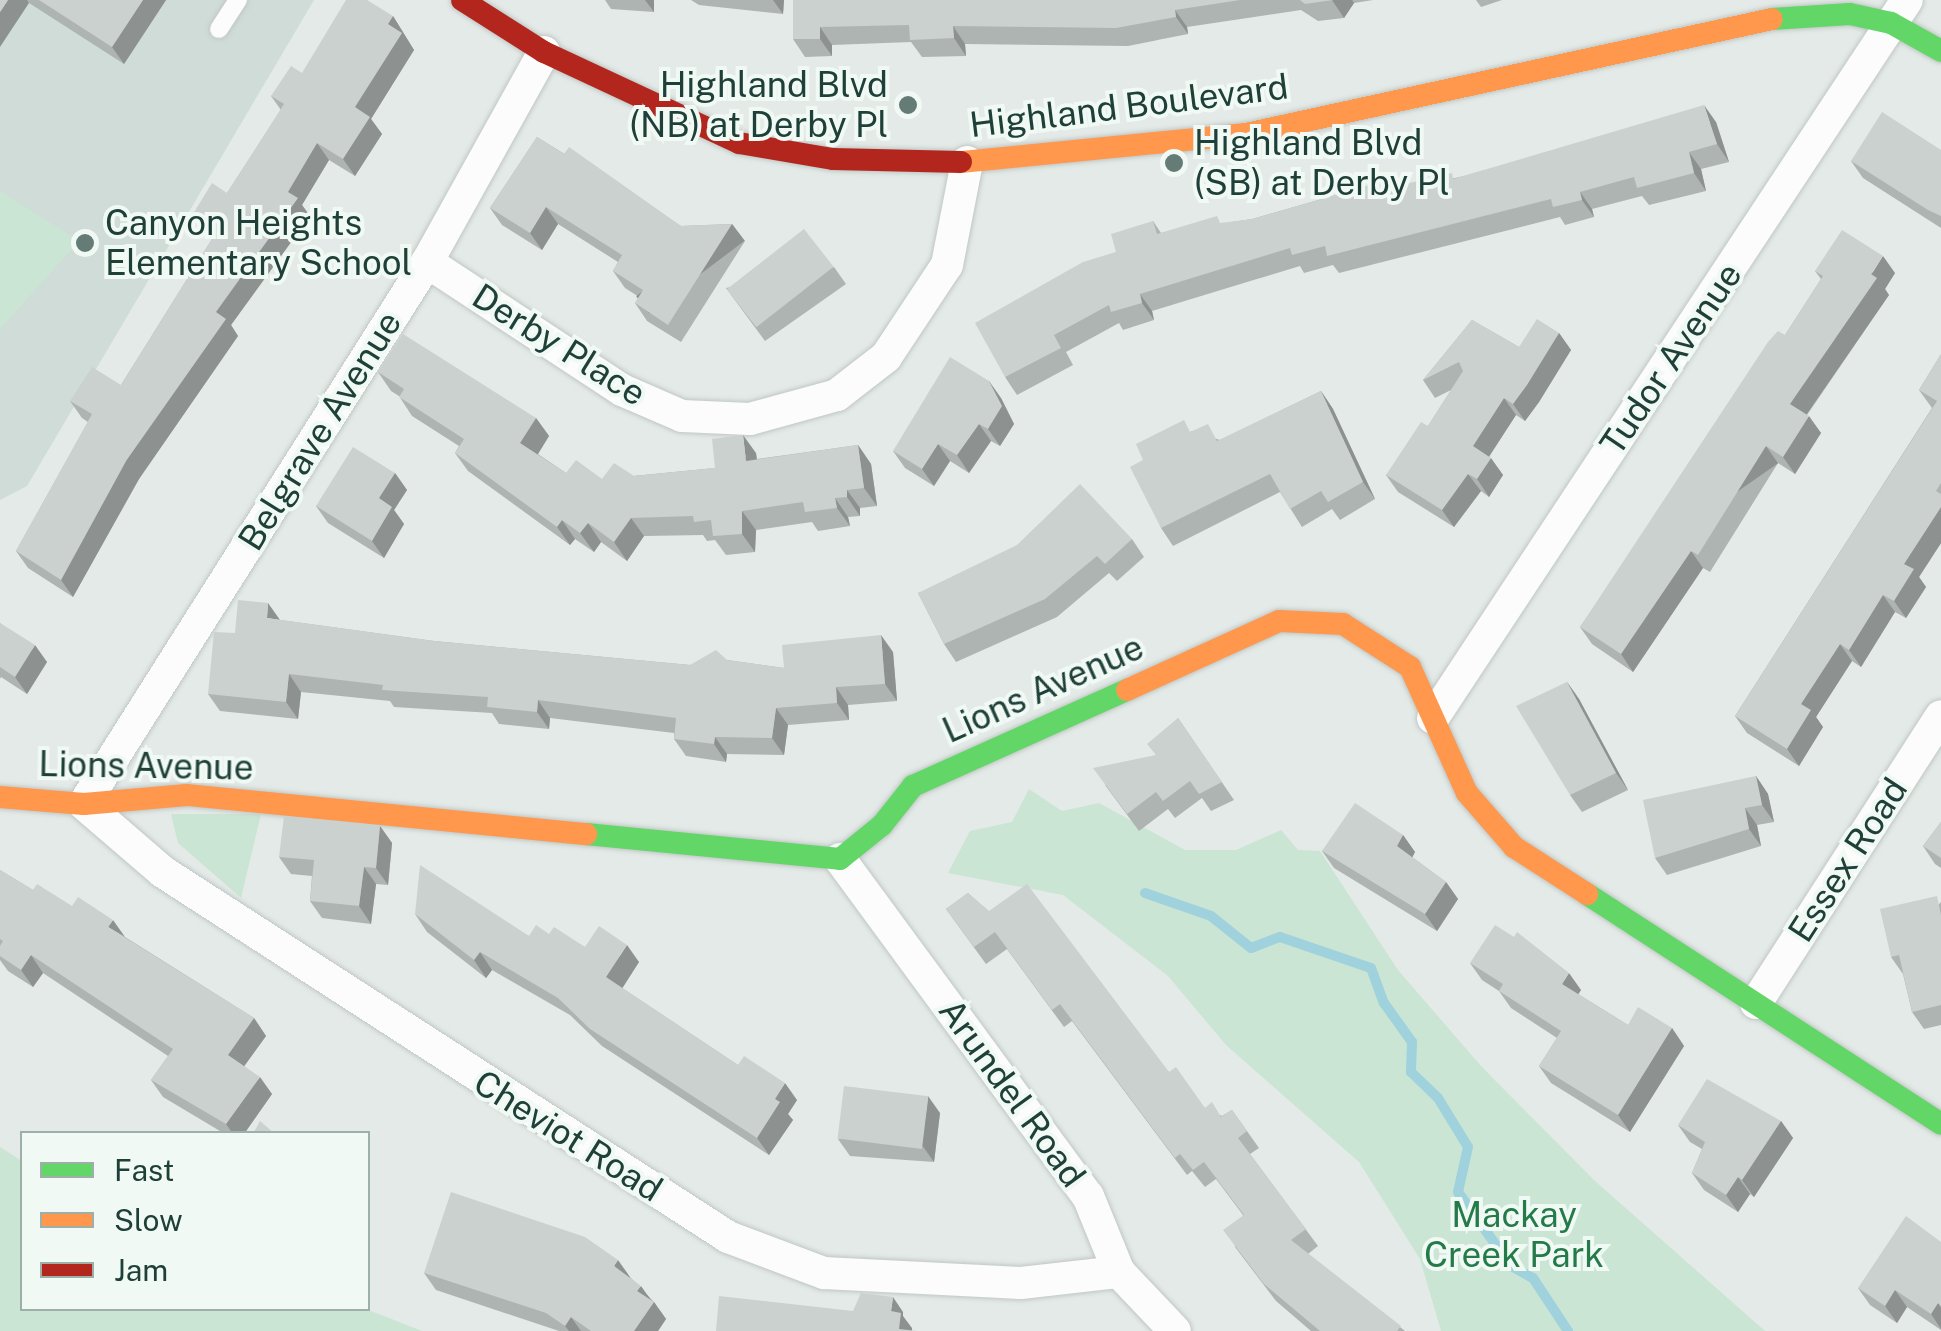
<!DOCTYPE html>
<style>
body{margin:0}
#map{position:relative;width:1941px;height:1331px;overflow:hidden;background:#e3eae7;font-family:"Public Sans",sans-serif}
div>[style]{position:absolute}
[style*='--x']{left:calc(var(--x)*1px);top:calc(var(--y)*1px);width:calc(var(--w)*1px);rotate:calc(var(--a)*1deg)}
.built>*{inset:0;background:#d0dcd7}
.green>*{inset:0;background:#cbe5d4}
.stream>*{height:10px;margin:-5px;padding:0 5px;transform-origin:5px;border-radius:5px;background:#9fd2dd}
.roads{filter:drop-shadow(0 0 2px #c0c7c4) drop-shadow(0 0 2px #c0c7c4)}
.lane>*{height:18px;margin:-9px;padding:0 9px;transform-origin:9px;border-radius:9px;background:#fbfcfb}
.street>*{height:32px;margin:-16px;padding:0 16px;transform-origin:16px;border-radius:16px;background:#fbfcfb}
.fast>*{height:22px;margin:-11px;padding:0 11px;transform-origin:11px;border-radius:11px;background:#63d668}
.slow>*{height:22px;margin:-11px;padding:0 11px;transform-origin:11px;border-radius:11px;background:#ff974d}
.jam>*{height:22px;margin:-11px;padding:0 11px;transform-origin:11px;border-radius:11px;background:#b3261e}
.wall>*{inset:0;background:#aeb4b1}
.shaded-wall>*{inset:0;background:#8d9290;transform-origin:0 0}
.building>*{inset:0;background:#cad1ce;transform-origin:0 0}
.dots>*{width:28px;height:28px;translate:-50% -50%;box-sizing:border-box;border:5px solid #f1f9f5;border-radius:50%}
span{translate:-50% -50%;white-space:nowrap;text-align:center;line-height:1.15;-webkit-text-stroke:8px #f1f9f5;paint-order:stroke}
.poi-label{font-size:35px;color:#1f4038}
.right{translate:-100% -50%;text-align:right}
.left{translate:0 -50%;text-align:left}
.street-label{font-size:35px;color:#1f4038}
.park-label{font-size:35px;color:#247b49}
.legend{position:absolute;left:20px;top:1131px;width:350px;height:180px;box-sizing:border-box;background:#f1f9f5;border:2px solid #9dafa9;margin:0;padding:12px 18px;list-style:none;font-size:30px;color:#1f4038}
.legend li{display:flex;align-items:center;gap:20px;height:50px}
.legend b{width:50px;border:2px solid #9dafa9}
</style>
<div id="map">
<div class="built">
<div style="clip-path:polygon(0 0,314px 0,27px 486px,0 500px)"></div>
</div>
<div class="green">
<div style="clip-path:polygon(0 191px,79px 241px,0 329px)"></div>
<div style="clip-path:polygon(1029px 789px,1062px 811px,1099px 803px,1185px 850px,1236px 850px,1281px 830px,1298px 850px,1320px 851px,1398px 970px,1481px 1066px,1595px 1181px,1765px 1331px,1441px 1331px,1420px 1259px,1359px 1162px,1226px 1045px,1168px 976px,1063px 895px,948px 873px,970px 831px,1012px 822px)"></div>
<div style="clip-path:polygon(171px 814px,261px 814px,241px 898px,178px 843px)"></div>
<div style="clip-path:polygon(0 1147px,22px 1161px,22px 1308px,366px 1309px,422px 1331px,0 1331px)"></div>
</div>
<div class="stream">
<div style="--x:1145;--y:893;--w:70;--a:19.2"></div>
<div style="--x:1211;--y:916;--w:51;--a:38.7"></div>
<div style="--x:1251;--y:948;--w:31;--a:-21"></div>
<div style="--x:1280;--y:937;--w:96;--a:18.8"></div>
<div style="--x:1371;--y:968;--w:37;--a:70"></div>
<div style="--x:1384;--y:1003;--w:48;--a:54.3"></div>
<div style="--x:1412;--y:1042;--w:30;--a:92"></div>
<div style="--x:1411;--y:1072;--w:37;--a:44"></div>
<div style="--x:1438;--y:1098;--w:57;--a:58.5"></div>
<div style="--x:1468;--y:1147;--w:46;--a:102.5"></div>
<div style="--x:1458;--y:1192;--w:91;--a:54.4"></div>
<div style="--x:1511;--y:1266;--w:25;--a:29"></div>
<div style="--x:1533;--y:1278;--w:64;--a:56.6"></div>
</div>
<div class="roads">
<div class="lane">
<div style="--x:219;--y:29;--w:35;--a:-57"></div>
</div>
<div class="street">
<div style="--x:544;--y:52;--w:240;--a:119.1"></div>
<div style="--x:427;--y:262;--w:641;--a:122.33"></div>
<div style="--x:84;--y:804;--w:104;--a:40.7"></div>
<div style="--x:163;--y:872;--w:673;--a:32.86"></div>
<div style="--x:728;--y:1237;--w:103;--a:20.6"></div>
<div style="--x:824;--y:1273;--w:197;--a:2.9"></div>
<div style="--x:1021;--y:1283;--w:99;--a:-6.4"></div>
<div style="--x:427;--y:262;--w:233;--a:33.3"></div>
<div style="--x:622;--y:390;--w:65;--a:23.4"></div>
<div style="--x:682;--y:416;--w:68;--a:2.5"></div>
<div style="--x:750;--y:419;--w:90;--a:-15.4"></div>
<div style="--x:837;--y:395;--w:62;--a:-37.8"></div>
<div style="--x:886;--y:357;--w:110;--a:-56.5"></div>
<div style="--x:947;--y:265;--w:105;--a:-79"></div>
<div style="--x:1433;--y:718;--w:860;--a:-56.57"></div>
<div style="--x:840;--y:859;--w:418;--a:53.7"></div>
<div style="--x:1088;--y:1196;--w:82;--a:67.8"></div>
<div style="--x:1119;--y:1272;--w:81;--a:46.5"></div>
<div style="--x:1756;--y:1003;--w:341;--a:-57.2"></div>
</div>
<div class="fast">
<div style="--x:1772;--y:19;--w:78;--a:-3.7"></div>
<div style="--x:1850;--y:14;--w:42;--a:12.4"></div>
<div style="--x:1891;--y:23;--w:57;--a:29.2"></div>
<div style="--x:586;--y:834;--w:255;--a:5.6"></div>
<div style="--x:840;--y:859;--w:54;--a:-39"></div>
<div style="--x:882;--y:825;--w:50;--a:-51.5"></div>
<div style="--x:913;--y:786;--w:235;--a:-24.2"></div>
<div style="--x:1587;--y:894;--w:422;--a:33"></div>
</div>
<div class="slow">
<div style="--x:961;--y:162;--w:286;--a:-5.6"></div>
<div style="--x:1246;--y:134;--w:538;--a:-12.33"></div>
<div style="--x:1127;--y:690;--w:167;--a:-24.4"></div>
<div style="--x:1279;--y:621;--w:64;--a:2.7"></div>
<div style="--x:1343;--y:624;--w:80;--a:32.7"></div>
<div style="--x:1410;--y:667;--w:138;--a:65.7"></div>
<div style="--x:1467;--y:793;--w:72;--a:49"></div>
<div style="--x:1514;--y:847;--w:87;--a:32.8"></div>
<div style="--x:0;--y:797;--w:84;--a:4.8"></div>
<div style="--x:84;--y:804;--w:103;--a:-5"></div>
<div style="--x:187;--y:795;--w:401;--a:5.6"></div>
</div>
<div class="jam">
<div style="--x:462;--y:0;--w:97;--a:32.4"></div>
<div style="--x:544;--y:52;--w:215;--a:25"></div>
<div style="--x:739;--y:143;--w:95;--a:9.7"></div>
<div style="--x:833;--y:159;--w:128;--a:1.3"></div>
</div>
</div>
<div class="wall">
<div style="clip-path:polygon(0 0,166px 0,124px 64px,29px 3px)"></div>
<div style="clip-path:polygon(605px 0,654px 0,654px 12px,611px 9px)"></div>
<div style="clip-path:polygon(691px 0,784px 0,783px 14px,699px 5px)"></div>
<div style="clip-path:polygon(793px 0,1373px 0,1354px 3px,1344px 18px,1318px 21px,1301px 10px,1187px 27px,1188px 34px,1128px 46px,965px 44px,966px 56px,922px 57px,911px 42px,832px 45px,832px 56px,805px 57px,793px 39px)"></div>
<div style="clip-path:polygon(1476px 0,1502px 0,1481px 7px)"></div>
<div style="clip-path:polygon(393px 16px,414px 50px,371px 119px,382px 134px,355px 176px,329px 160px,302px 205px,310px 216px,231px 325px,238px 336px,139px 479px,73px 597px,28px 568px,16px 551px,88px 422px,82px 418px,70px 401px,121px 385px,212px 239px,213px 236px,205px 231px,193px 214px,227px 193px,281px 110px,271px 96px,302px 73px)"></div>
<div style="clip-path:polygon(1716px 122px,1729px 162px,1701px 169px,1706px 191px,1649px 205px,1642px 196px,1592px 209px,1594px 217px,1565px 225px,1560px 217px,1339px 273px,1333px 265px,1304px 273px,1300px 266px,1152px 311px,1154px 320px,1123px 330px,1119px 323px,1066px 352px,1073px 365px,1017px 395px,1005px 377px,1116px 252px,1153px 221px,1161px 233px,1252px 219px,1374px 184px,1378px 191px,1455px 178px)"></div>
<div style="clip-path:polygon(537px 137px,681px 226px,732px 224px,745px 241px,681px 342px,647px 321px,635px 303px,639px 297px,625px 288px,613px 271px,618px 262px,558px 224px,542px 250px,502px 225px,490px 208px)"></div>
<div style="clip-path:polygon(1941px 150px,1941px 228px,1863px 178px,1851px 161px)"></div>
<div style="clip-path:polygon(834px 267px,846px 284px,765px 341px,726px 288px)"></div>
<div style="clip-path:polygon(1815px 271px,1895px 273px,1885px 289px,1889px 295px,1807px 415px,1821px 433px,1795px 474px,1778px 463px,1710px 572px,1703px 568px,1633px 672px,1592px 644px,1580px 627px,1785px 335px,1821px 279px)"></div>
<div style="clip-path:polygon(1472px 320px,1519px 347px,1559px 333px,1571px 350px,1539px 402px,1525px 421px,1516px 415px,1489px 456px,1503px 475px,1489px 497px,1481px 491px,1454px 527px,1398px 492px,1386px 475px,1428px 426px,1451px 390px,1435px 398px,1423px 380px)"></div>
<div style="clip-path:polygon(1941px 354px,1941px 543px,1919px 577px,1926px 587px,1906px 618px,1895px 612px,1861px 667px,1852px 661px,1816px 717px,1823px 727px,1799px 766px,1747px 733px,1735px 716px,1932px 408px,1919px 390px)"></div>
<div style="clip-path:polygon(378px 372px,536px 418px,549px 436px,538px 454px,566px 473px,602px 479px,715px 468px,756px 453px,757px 459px,858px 445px,871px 464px,877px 506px,860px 508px,860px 516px,848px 517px,850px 526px,818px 531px,812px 522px,756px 530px,755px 552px,726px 555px,715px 540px,707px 541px,703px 535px,644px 536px,627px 561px,601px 542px,594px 552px,575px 539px,570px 545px,468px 471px,455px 453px,459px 446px,412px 416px,399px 396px,391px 391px)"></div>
<div style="clip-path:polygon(1321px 391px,1333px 409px,1375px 499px,1340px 520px,1332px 509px,1302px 527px,1280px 492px,1173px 546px,1161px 528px,1143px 460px,1192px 431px,1220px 440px)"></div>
<div style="clip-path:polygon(1001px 398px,1014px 424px,1000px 446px,991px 441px,969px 473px,950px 461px,934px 486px,905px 468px,893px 451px)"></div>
<div style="clip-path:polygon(395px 473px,407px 490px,394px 510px,404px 524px,384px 558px,328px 523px,316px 506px)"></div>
<div style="clip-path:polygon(1132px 539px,1144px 557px,1117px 581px,1109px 573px,1057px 617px,956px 662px,944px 644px,918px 593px)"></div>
<div style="clip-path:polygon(280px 620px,434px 641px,690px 665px,727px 660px,784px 668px,893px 652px,897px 701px,848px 705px,849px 720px,788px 725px,784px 755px,727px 754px,726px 762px,686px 756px,674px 739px,674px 733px,550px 718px,549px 729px,499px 724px,492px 713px,394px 707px,390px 701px,301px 692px,298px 719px,220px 711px,208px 694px)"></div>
<div style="clip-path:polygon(0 623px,47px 662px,27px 694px,1px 677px,0 679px)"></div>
<div style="clip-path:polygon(1567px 682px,1579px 699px,1628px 790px,1582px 812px,1570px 795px)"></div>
<div style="clip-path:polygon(1178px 718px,1234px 800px,1211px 811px,1202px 798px,1175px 818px,1168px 809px,1139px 831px,1105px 785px,1155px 756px)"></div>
<div style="clip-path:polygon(1756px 776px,1768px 794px,1774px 822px,1757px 825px,1761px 846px,1667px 875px,1655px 858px)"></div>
<div style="clip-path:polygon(1941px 822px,1941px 868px,1935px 864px,1923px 846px)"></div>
<div style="clip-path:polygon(380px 826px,392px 843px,388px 885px,376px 884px,371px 924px,322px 918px,310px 901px,312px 876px,291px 874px,279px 857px)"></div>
<div style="clip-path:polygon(1403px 835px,1415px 852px,1412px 857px,1446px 882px,1458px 899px,1437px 931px,1334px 868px,1322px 851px)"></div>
<div style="clip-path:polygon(0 870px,33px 890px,125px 937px,254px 1018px,266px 1036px,244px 1066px,272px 1094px,244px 1134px,225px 1134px,163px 1097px,151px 1080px,168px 1056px,43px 973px,33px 987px,8px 971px,0 960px)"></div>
<div style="clip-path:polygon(968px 893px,1169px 1072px,1205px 1108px,1222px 1116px,1232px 1110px,1259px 1148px,1250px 1154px,1318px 1246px,1308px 1254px,1405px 1331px,1311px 1331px,1276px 1301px,1235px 1247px,1243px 1215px,1216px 1179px,1205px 1187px,1192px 1171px,1187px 1175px,1072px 1021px,1064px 1027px,1007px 949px,986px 964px,946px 909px)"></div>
<div style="clip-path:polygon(1941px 902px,1941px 1025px,1924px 1029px,1912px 1012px,1903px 974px,1891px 957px)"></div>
<div style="clip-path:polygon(415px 914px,529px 936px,549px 934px,585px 947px,639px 962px,622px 988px,738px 1065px,797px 1100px,788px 1114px,793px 1120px,769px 1155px,602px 1046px,570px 1015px,492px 970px,486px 978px,427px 932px)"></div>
<div style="clip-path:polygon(1470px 963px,1581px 990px,1578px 994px,1628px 1025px,1672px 1028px,1684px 1046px,1630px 1132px,1551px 1083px,1539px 1066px,1557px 1038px,1511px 1008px,1499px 991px,1482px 980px)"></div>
<div style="clip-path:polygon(940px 1113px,934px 1162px,850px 1156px,838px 1139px)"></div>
<div style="clip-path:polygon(1781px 1121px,1793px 1138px,1754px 1197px,1750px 1194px,1738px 1212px,1704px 1190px,1692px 1173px,1702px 1149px,1690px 1142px,1678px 1125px)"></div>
<div style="clip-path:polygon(1941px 1242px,1941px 1330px,1907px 1307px,1897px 1323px,1870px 1305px,1858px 1288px)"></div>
<div style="clip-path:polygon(424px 1273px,630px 1277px,654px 1302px,666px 1319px,658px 1331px,559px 1331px,436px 1290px)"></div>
</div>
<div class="shaded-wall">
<div style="clip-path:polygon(8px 0,27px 0,29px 3px,0 47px,0 12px)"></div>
<div style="clip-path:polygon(143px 0,166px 0,124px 64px,112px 47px)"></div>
<div style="clip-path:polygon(645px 0,654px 0,654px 12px)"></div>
<div style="clip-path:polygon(773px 0,784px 0,783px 14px)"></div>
<div style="clip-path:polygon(1332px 0,1352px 0,1354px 3px,1344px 18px)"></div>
<div style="clip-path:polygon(1175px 10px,1187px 27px,1188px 34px,1176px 17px)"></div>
<div style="clip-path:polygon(393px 16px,414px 50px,371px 119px,382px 134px,355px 176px,343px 159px,355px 107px,388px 24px)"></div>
<div style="clip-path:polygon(953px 26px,965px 44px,966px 56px,954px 38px)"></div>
<div style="clip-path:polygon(820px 27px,832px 45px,832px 56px,820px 39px)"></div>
<div style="clip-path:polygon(1704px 105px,1716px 122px,1729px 162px,1717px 144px)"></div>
<div style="clip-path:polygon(317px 143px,329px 160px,302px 205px,310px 216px,231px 325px,238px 336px,139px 479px,73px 597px,61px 580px,126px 461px)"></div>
<div style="clip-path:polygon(1689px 152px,1701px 169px,1706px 191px,1694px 173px)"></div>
<div style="clip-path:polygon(1580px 192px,1592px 209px,1594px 217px,1582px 200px)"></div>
<div style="clip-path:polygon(546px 207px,558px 224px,542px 250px,530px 233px)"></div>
<div style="left:732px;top:224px;width:21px;height:120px;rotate:53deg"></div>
<div style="clip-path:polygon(1883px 256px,1895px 273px,1885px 289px,1889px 295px,1802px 421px,1790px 404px)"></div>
<div style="clip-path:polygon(1140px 294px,1152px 311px,1154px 320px,1142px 303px)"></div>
<div style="clip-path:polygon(1559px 333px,1571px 350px,1539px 402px,1525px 421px,1513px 404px)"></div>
<div style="clip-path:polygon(989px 381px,1001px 398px,1014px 424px,1000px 446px,988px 429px)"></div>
<div style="clip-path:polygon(1321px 391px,1333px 409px,1375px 499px,1363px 482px)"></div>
<div style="clip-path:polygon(1504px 398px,1516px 415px,1485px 463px,1473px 446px)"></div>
<div style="clip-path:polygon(1809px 416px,1821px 433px,1795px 474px,1783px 457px)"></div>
<div style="clip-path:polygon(536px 418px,549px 436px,533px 462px,520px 443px)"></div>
<div style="clip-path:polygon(979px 424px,991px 441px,969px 473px,957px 455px)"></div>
<div style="clip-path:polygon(743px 435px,756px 453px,759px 479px,746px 461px)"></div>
<div style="clip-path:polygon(938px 444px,950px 461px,934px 486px,922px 469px)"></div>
<div style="clip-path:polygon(858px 445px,871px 464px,877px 506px,864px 488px)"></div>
<div style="left:1766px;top:446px;width:21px;height:128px;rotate:55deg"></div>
<div style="clip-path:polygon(1491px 458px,1503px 475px,1489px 497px,1477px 479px)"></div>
<div style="clip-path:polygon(395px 473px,407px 490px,394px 510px,404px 524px,384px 558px,372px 541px,379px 498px)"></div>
<div style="clip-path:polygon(1468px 474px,1481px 491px,1454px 527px,1442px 510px)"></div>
<div style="clip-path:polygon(847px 490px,860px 508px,860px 516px,847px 497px)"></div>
<div style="clip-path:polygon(835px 498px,848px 517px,850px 526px,837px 508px)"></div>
<div style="clip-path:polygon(1941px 507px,1941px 543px,1919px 577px,1926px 587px,1906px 618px,1894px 601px,1904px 564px)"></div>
<div style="clip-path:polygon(742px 511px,756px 530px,755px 552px,742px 534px)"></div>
<div style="clip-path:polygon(631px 518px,644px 536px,627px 561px,614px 542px)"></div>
<div style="clip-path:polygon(562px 520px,575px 539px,570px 545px,557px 527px)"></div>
<div style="clip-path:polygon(588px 523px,601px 542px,594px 552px,580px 533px)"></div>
<div style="clip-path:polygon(1691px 551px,1703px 568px,1633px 672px,1621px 654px)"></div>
<div style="clip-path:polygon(1883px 595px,1895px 612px,1861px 667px,1849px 650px)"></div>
<div style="clip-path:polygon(268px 603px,280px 620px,267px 618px)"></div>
<div style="clip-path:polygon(881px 635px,893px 652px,897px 701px,885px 684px)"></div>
<div style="clip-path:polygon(1840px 644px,1852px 661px,1816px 717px,1823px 727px,1799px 766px,1787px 749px,1801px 704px)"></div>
<div style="clip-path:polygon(35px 645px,47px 662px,27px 694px,15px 677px)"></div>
<div style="clip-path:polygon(289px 674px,301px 692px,298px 719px,286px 702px)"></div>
<div style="clip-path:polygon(1567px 682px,1579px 699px,1628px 790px,1616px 773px)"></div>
<div style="clip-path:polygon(836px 687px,848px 705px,849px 720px,837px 703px)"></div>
<div style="clip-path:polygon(538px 700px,550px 718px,549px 729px,537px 712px)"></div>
<div style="clip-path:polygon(776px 708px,788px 725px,784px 755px,772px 738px)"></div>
<div style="clip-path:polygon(715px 737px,727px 754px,726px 762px,714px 744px)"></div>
<div style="clip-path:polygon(1756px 776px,1768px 794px,1774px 822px,1762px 805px)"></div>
<div style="clip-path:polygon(1745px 808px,1757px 825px,1761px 846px,1749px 829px)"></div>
<div style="clip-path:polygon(380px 826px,392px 843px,388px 885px,376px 868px)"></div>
<div style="clip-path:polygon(1403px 835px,1415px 852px,1409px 864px,1397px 846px)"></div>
<div style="clip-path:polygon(364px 867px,376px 884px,371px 924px,359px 906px)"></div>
<div style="clip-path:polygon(1446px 882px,1458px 899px,1437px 931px,1425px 914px)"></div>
<div style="clip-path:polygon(113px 920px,125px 937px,108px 927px)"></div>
<div style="clip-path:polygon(627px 945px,639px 962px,618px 995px,606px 977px)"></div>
<div style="clip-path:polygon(480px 952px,492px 970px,486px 978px,474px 960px)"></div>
<div style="clip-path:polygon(31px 955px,43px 973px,33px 987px,21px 970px)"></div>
<div style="clip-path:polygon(1569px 973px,1581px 990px,1574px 1001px,1562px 984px)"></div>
<div style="clip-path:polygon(254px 1018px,266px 1036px,240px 1072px,228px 1055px)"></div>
<div style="clip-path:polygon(1672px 1028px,1684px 1046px,1630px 1132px,1618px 1115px)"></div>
<div style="clip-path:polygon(260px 1077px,272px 1094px,244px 1134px,233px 1134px,226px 1124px)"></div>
<div style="clip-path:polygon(785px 1083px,797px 1100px,788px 1114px,793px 1120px,769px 1155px,757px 1138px,775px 1099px)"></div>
<div style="clip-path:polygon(928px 1096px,940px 1113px,934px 1162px,922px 1145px)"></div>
<div style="clip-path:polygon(1781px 1121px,1793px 1138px,1754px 1197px,1742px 1180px)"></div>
<div style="clip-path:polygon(1738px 1177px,1750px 1194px,1738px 1212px,1726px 1195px)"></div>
<div style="clip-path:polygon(618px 1260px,630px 1277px,626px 1284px,614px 1266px)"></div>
<div style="clip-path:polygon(641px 1286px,653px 1303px,637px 1291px)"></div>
<div style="clip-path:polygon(1895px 1290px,1907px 1307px,1897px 1323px,1885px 1306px)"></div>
<div style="clip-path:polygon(893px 1297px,903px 1312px,903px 1316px,912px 1328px,912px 1331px,900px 1331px,891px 1311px)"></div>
<div style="clip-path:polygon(654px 1302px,666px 1319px,658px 1331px,634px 1331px)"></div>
<div style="clip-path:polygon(1938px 1303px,1941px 1308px,1941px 1329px,1931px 1314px)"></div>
<div style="clip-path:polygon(571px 1317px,581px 1331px,569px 1331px,565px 1326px)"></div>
</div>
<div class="building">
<div style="clip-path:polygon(0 0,8px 0,0 12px)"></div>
<div style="clip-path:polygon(39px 0,143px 0,112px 47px)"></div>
<div style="clip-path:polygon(346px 0,367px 0,393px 16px,388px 24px,402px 33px,355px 107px,370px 117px,343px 159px,317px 143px,288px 192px,298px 198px,216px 312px,226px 319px,126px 461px,61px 580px,16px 551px,92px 414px,70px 401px,92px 367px,121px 385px,212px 239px,215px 227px,193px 214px,212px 183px,227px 193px,284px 104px,271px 96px,291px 66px,302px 73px)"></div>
<div style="clip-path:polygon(793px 0,1240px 0,1175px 10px,1176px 17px,1116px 28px,953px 26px,954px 38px,910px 40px,909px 25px,820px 27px,820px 39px,793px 39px)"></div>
<div style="clip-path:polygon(1300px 0,1333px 0,1305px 4px)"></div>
<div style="clip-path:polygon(1704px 105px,1717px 144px,1689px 152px,1694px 173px,1637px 188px,1634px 177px,1580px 192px,1582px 200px,1553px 207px,1551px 199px,1327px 256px,1325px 246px,1292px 255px,1290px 248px,1140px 294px,1142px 303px,1111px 312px,1109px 305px,1054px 335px,1061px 348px,1005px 377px,975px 323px,1083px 262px,1116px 252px,1111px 234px,1153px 221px,1157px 234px,1217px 216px,1220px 223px,1252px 219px,1374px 184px,1376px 191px,1452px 173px,1453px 179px)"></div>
<div style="clip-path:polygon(1882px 112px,1941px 150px,1941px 216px,1928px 210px,1851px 161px)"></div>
<div style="clip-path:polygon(537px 137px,564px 154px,569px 147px,681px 226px,732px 224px,668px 325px,635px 303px,643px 290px,613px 271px,622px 255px,546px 207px,530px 233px,490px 208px)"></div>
<div style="left:804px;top:229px;width:48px;height:98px;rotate:52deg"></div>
<div style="clip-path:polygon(1842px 230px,1883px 256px,1871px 274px,1877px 278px,1790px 404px,1809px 416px,1783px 457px,1766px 446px,1698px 555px,1691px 551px,1621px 654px,1580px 627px,1768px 342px,1778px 331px,1785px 335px,1823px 276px,1815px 271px)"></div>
<div style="clip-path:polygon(1537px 319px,1559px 333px,1527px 385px,1513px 404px,1504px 398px,1473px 446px,1491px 458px,1477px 479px,1468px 474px,1442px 510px,1386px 475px,1421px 422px,1428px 426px,1463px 371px,1459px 362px,1423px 380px,1472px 320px,1519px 347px)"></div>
<div style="clip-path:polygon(403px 334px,536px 418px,520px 443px,566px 473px,576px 460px,602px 479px,614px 463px,634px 476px,715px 468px,712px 439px,743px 435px,746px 461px,858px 445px,864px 488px,847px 490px,847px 497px,835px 498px,837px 508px,805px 512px,803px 502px,742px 511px,742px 534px,713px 536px,711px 520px,694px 522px,693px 516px,631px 518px,614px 542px,588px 523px,580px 533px,562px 520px,557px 527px,455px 453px,464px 439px,399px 397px,404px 389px,378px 372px)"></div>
<div style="clip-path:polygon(1941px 354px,1941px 483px,1936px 491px,1941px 494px,1941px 507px,1904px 564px,1914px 569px,1894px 601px,1883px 595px,1849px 650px,1840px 644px,1801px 704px,1811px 710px,1787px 749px,1735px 716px,1937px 401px,1919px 390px)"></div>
<div style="clip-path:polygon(950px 357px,989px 381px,1002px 406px,988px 429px,979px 424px,957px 455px,938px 444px,922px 469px,893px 451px)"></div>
<div style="clip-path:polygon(1321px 391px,1363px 482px,1328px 502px,1321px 491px,1290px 509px,1270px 474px,1161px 528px,1130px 467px,1143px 460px,1136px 444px,1184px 420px,1190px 432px,1208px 424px,1217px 441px)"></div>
<div style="clip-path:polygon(353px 447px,395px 473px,379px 498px,392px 507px,372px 541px,316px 506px)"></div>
<div style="clip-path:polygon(1080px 484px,1132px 539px,1105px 564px,1097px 556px,1045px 599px,944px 644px,918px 593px,1017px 545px)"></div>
<div style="clip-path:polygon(238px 600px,268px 603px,267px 618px,434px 641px,690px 665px,716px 650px,727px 660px,784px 668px,782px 645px,881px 635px,885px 684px,836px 687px,837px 703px,776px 708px,772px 738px,715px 737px,714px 744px,674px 739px,676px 718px,538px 700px,537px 712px,487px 707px,488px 697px,382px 690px,383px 685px,289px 674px,286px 702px,208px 694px,214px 632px,235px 633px)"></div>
<div style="clip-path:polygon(0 623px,35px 645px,15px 677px,0 667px)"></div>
<div style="clip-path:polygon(1567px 682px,1616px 773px,1570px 795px,1516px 706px)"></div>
<div style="clip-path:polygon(1178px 718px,1222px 782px,1199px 794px,1190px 781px,1163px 801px,1156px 792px,1127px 814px,1093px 768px,1156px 755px,1147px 744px)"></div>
<div style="clip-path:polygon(1756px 776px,1762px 805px,1745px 808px,1749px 829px,1655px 858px,1643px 800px)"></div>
<div style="clip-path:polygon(1355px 803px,1403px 835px,1397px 846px,1446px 882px,1425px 914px,1322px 851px)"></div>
<div style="clip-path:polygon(284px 816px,380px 826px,376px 868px,364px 867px,359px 906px,310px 901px,314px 860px,279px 857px)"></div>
<div style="clip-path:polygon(1941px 822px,1941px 858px,1923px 846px)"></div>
<div style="clip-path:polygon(420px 865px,529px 936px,536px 925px,549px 934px,554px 927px,585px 947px,599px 926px,627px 945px,606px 977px,738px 1065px,744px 1056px,785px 1083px,775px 1099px,780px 1102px,757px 1138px,590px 1029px,558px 998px,480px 952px,474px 960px,415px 914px)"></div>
<div style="clip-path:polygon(0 870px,33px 890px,37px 884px,72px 906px,78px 897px,113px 920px,108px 927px,254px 1018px,228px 1055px,260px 1077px,226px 1124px,151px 1080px,173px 1049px,31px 955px,21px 970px,0 956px,0 946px,3px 941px,0 939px)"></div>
<div style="clip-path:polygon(1027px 884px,1169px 1072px,1176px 1067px,1205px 1108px,1212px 1102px,1221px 1117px,1232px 1110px,1247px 1131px,1238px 1138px,1306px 1229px,1291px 1240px,1401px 1326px,1397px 1331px,1320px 1331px,1264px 1284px,1223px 1230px,1244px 1215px,1204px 1162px,1193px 1170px,1180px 1154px,1175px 1158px,1060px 1004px,1052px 1010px,995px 932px,974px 947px,946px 909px,968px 893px,989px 911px)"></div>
<div style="clip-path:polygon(1937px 896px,1941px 915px,1941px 1005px,1912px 1012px,1899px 955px,1891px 957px,1880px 909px)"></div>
<div style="clip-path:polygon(1495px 925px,1514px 937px,1517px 932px,1569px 973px,1562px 984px,1628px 1025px,1638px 1007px,1672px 1028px,1618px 1115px,1539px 1066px,1561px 1031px,1499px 991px,1503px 984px,1470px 963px)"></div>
<div style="clip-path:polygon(1707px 1079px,1781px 1121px,1742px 1180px,1738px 1177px,1726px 1195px,1692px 1173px,1705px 1142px,1678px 1125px)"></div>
<div style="left:844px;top:1086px;width:85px;height:53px;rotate:7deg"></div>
<div style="clip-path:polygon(260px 1121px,275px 1134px,253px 1134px)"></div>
<div style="clip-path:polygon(451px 1192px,585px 1237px,618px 1260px,614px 1266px,641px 1286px,637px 1291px,654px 1302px,634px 1331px,591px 1331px,571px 1317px,565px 1326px,546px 1313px,424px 1273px)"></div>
<div style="clip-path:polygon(1906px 1216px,1941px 1242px,1941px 1306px,1938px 1303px,1931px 1314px,1895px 1290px,1885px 1306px,1858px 1288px)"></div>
<div style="clip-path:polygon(861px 1293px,893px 1297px,891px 1311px,901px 1313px,899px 1329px,918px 1331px,716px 1331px,719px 1296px,853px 1311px)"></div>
</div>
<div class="dots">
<div style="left:908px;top:105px;background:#647c75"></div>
<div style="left:1174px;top:163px;background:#647c75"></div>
<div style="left:85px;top:243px;background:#647c75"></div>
</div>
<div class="poi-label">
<span class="right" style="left:888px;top:105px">Highland Blvd<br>(NB) at Derby Pl</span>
<span class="left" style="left:1194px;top:163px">Highland Blvd<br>(SB) at Derby Pl</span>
<span class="left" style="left:105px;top:243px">Canyon Heights<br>Elementary School</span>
</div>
<div class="street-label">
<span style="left:1129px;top:106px;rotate:-7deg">Highland Boulevard</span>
<span style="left:559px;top:345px;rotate:32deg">Derby Place</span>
<span style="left:1671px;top:359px;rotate:-56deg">Tudor Avenue</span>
<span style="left:320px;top:431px;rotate:-58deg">Belgrave Avenue</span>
<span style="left:1043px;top:689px;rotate:-24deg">Lions Avenue</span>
<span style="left:146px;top:766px;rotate:1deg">Lions Avenue</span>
<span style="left:1848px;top:860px;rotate:-57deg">Essex Road</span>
<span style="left:1012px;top:1093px;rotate:54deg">Arundel Road</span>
<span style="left:568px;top:1136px;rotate:32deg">Cheviot Road</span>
</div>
<div class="park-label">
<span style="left:1514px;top:1235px">Mackay<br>Creek Park</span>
</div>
<ul class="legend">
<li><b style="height:12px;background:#63d668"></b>Fast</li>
<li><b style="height:12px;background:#ff974d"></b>Slow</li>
<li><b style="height:12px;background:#b3261e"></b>Jam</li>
</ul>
</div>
